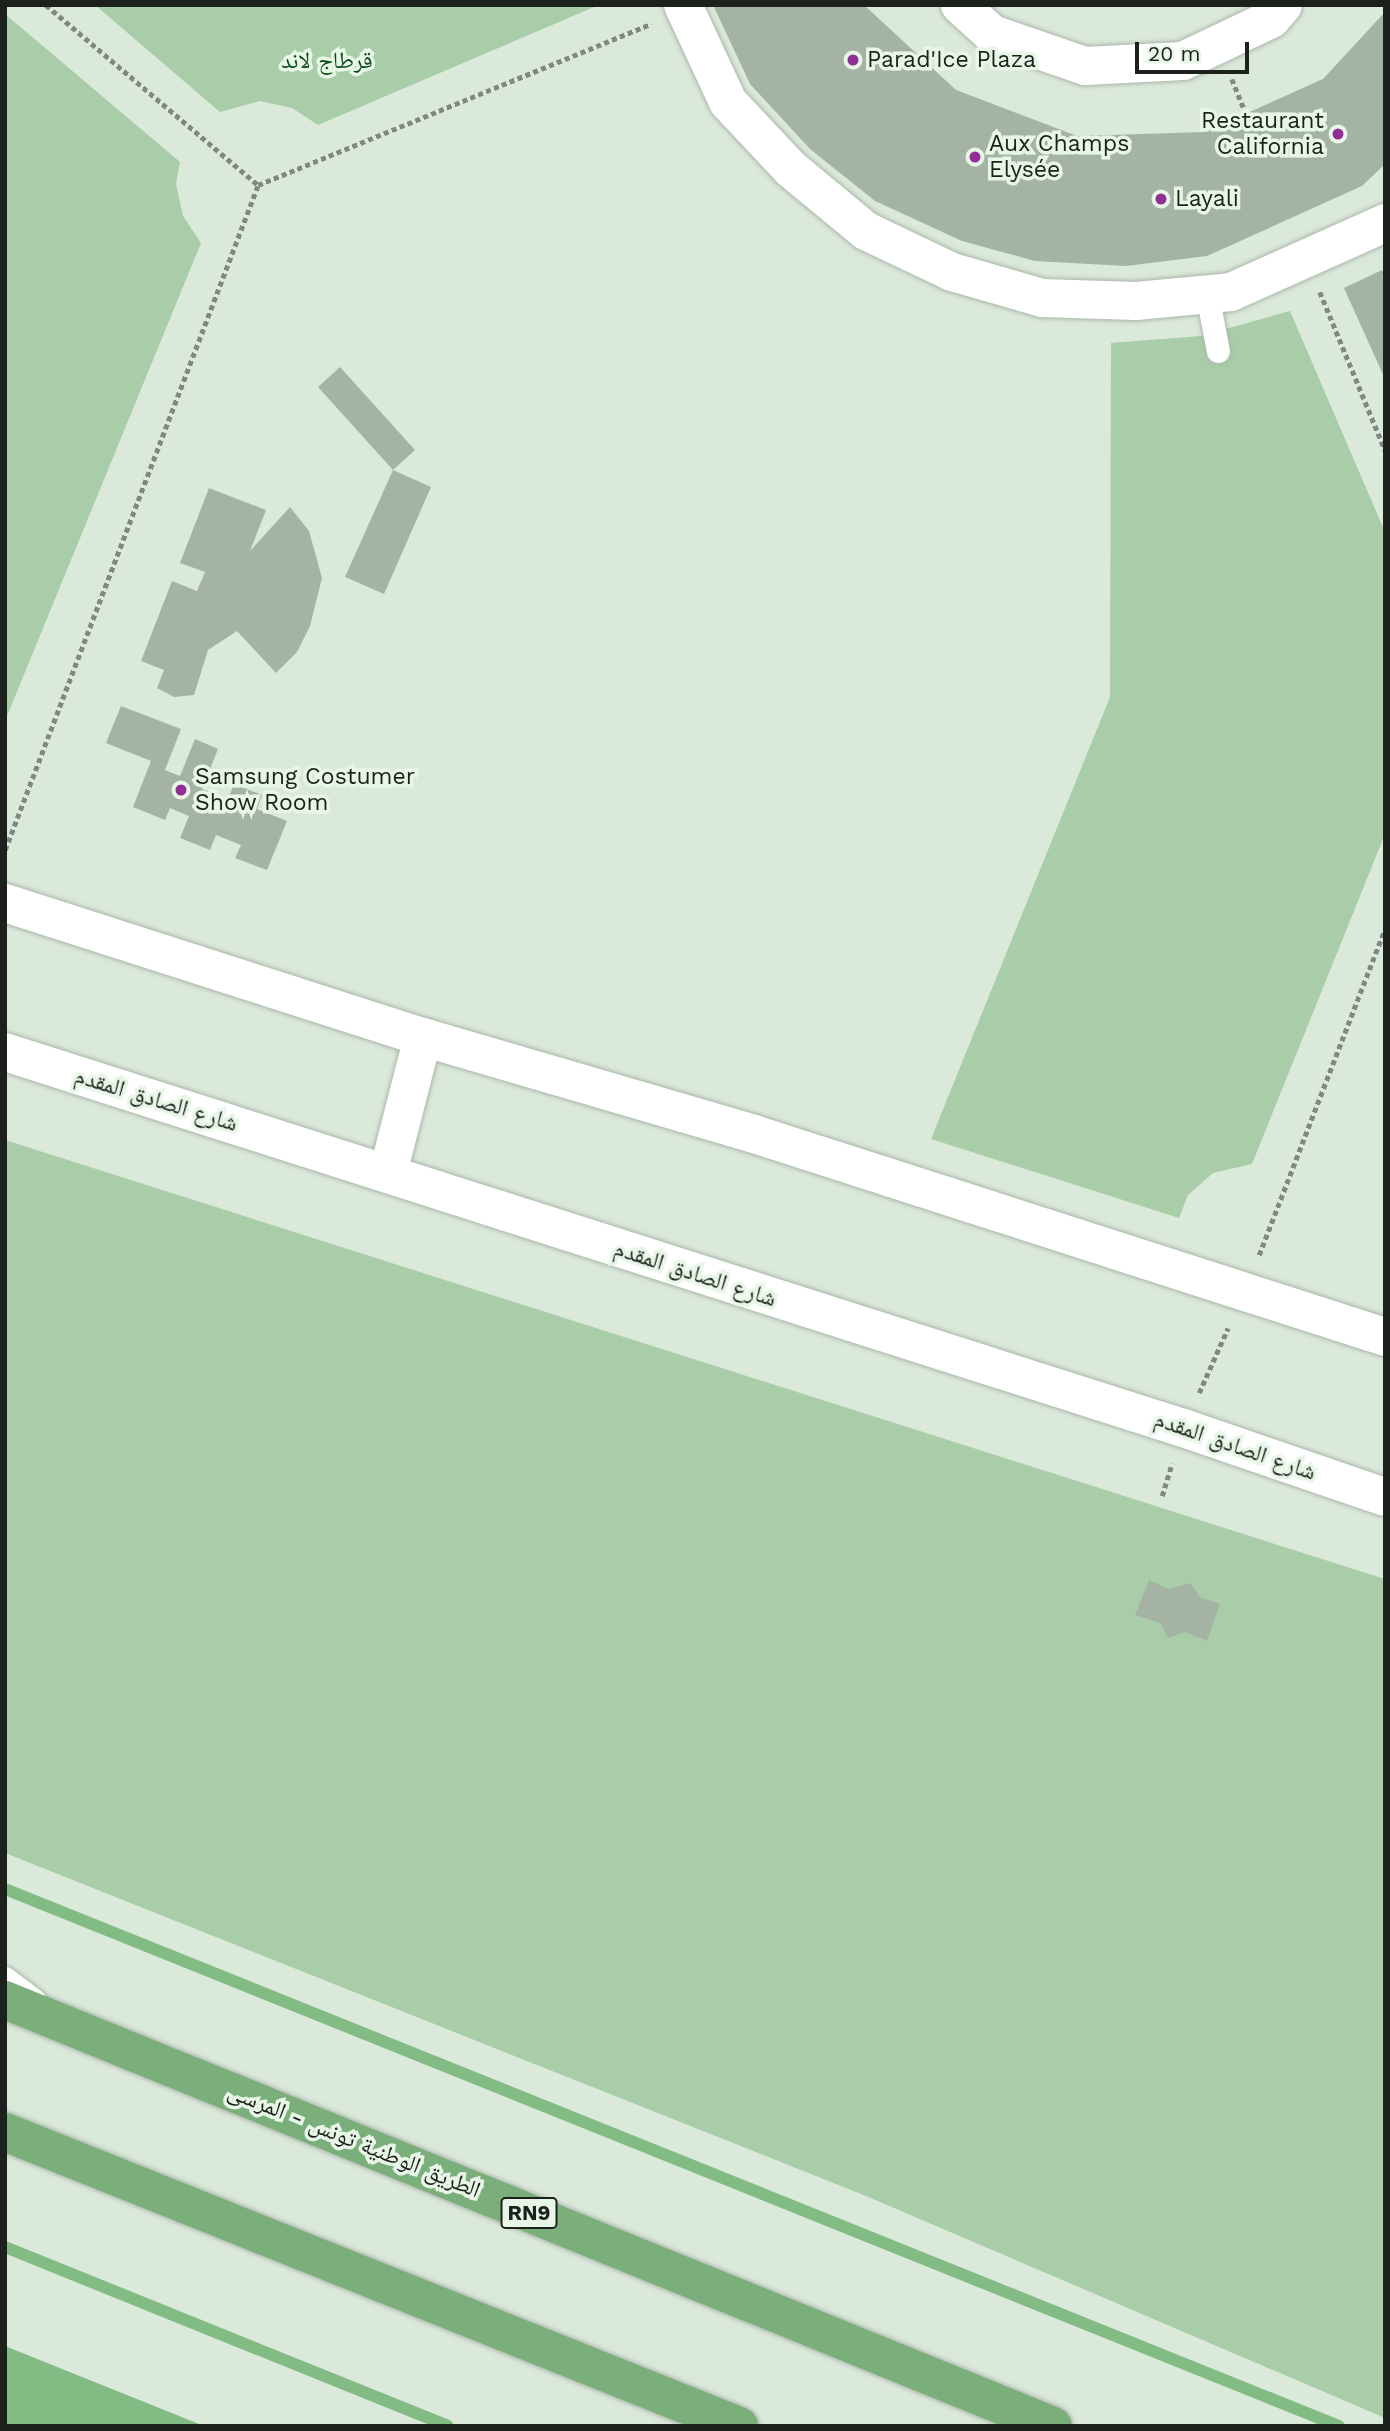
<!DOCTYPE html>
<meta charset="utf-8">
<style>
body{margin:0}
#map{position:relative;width:1390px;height:2431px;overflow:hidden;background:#dbe9db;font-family:"Work Sans","Noto Naskh Arabic",sans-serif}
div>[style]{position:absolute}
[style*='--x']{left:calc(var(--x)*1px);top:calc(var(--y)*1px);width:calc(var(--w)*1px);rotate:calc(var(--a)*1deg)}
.green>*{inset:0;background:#a8cda8}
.water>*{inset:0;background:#82bb84}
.stream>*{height:12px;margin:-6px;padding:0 6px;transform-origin:6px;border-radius:6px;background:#82bb84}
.building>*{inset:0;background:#a5b3a5}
.path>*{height:4.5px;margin-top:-2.25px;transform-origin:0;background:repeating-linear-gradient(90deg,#7f897f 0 5px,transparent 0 8.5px)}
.roads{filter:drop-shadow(0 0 2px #aab7aa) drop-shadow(0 0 2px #aab7aa)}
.lane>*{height:23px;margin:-11.5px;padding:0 11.5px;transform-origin:11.5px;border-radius:11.5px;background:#fff}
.street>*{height:38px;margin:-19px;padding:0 19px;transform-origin:19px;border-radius:19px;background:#fff}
.secondary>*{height:38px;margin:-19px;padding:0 19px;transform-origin:19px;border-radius:19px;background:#fff}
.highway>*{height:38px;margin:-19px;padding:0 19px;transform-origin:19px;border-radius:19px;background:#7aaf7c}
.dots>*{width:19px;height:19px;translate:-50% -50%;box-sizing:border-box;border:4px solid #e8f6e8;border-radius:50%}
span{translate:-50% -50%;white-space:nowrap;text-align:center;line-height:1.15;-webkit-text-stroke:7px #e8f6e8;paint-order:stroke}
.shield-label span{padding:2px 5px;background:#e8f6e8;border:2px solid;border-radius:5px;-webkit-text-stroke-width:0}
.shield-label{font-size:21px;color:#1c211c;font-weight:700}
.poi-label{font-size:23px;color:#1c211c}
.left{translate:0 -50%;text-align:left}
.right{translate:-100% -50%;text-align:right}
.park-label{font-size:23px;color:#0b4915}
.street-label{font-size:23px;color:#1c211c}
.frame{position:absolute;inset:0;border:7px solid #1c211c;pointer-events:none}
.scale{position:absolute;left:1135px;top:42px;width:114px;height:32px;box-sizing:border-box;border:4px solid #1c211c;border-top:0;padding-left:9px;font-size:21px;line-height:24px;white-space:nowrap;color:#1c211c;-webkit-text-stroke:5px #e8f6e8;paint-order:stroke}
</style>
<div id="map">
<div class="green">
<div style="clip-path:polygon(95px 5px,599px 5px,318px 125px,292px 108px,260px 101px,220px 112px)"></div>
<div style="clip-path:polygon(5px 14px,180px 162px,176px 184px,183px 216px,201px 243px,5px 721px)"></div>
<div style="clip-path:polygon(1290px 311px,1385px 532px,1385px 834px,1252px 1164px,1213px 1173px,1188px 1195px,1179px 1218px,931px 1139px,1110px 697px,1111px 343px,1201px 336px)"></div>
<div style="clip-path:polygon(5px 1140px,1385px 1579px,1385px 2418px,866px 2196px,5px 1853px)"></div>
</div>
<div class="water">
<div style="clip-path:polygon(5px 2346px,204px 2426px,5px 2426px)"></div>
</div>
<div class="stream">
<div style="--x:5;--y:1889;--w:1438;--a:21.93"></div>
<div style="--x:5;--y:2247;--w:477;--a:22"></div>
</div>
<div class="building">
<div style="clip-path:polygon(713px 5px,864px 5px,956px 90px,1077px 136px,1205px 132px,1323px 79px,1385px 12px,1385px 164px,1362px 186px,1207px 256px,1126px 266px,1035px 261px,962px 241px,875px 201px,810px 149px,750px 84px)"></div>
<div style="clip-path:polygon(1382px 270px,1385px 276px,1385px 379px,1344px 288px)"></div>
<div style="clip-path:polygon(340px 367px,415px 450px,393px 470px,431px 487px,384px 594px,345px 577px,393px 470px,318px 387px)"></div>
<div style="clip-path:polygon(209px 488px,266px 510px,250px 551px,290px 507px,309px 531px,322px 578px,310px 626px,297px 652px,276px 673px,237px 631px,208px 650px,194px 695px,174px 697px,157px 688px,164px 670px,141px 661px,172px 581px,197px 591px,205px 572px,180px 563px)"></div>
<div style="clip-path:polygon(121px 706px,181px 729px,165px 770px,180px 776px,195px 739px,218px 749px,202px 789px,228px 799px,234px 784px,262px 795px,257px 809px,287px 821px,267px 870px,235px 858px,241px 845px,216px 835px,210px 850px,180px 838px,189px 816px,170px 808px,165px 820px,133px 807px,151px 761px,106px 743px)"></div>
<div style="clip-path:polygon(1149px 1580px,1169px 1589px,1190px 1583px,1200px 1597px,1220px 1604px,1207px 1641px,1185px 1632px,1168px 1638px,1160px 1623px,1135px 1615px)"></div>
</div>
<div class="path">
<div style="--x:46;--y:5;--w:278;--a:40.3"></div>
<div style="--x:1232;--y:79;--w:37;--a:68"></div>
<div style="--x:1320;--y:292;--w:171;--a:67.6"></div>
<div style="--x:5;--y:850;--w:712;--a:-69.17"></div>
<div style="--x:258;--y:185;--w:425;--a:-22.3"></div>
<div style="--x:1259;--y:1255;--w:350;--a:-68.9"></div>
<div style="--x:1199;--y:1393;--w:71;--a:-66"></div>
<div style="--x:1162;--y:1496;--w:34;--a:-73"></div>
</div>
<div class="roads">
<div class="lane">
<div style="--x:1207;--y:294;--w:58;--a:79.1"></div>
<div style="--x:5;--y:1978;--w:36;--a:37"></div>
</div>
<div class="street">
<div style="--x:683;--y:5;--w:107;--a:65.1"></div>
<div style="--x:728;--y:102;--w:92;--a:46.8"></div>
<div style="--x:791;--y:169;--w:97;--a:39.6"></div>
<div style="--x:866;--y:231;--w:95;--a:25.5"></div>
<div style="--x:952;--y:272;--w:94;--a:16.1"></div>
<div style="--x:1042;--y:298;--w:94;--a:1.8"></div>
<div style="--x:1136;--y:301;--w:95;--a:-5.4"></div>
<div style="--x:1231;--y:292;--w:169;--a:-24.1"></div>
<div style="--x:960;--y:5;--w:43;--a:42.2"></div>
<div style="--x:992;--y:34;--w:98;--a:19"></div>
<div style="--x:1085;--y:66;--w:98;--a:-2.9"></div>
<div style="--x:1183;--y:61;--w:98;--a:-25.5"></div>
<div style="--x:1271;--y:19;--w:18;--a:-49"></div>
</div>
<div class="secondary">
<div style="--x:5;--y:903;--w:439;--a:17.8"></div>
<div style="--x:423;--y:1037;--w:345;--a:16.3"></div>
<div style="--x:754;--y:1134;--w:663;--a:17.83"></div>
<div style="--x:5;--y:1052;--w:1237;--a:17.7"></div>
<div style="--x:1183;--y:1428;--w:213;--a:18.9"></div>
<div style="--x:388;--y:1173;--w:140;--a:-75.6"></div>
</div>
<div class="highway">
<div style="--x:5;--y:2000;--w:1131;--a:22.12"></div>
<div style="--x:5;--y:2132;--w:791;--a:21.83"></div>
</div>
</div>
<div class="dots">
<div style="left:853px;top:60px;background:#912f97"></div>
<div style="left:1338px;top:134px;background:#912f97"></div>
<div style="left:975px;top:157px;background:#912f97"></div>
<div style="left:1161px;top:199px;background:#912f97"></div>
<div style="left:181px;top:790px;background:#912f97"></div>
</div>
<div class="shield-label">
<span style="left:529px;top:2213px">RN9</span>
</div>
<div class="poi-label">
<span class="left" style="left:867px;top:60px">Parad'Ice Plaza</span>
<span class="right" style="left:1324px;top:134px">Restaurant<br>California</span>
<span class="left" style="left:989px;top:157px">Aux Champs<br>Elysée</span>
<span class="left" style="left:1175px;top:199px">Layali</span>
<span class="left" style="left:195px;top:790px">Samsung Costumer<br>Show Room</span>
</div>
<div class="park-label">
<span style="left:327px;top:61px">قرطاج لاند</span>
</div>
<div class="street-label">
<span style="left:156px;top:1100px;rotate:17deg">شارع الصادق المقدم</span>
<span style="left:695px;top:1274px;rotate:18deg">شارع الصادق المقدم</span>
<span style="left:1235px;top:1446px;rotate:19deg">شارع الصادق المقدم</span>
<span style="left:354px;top:2141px;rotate:22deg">الطريق الوطنية تونس - المرسى</span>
</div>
<div class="frame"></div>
<div class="scale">20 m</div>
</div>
